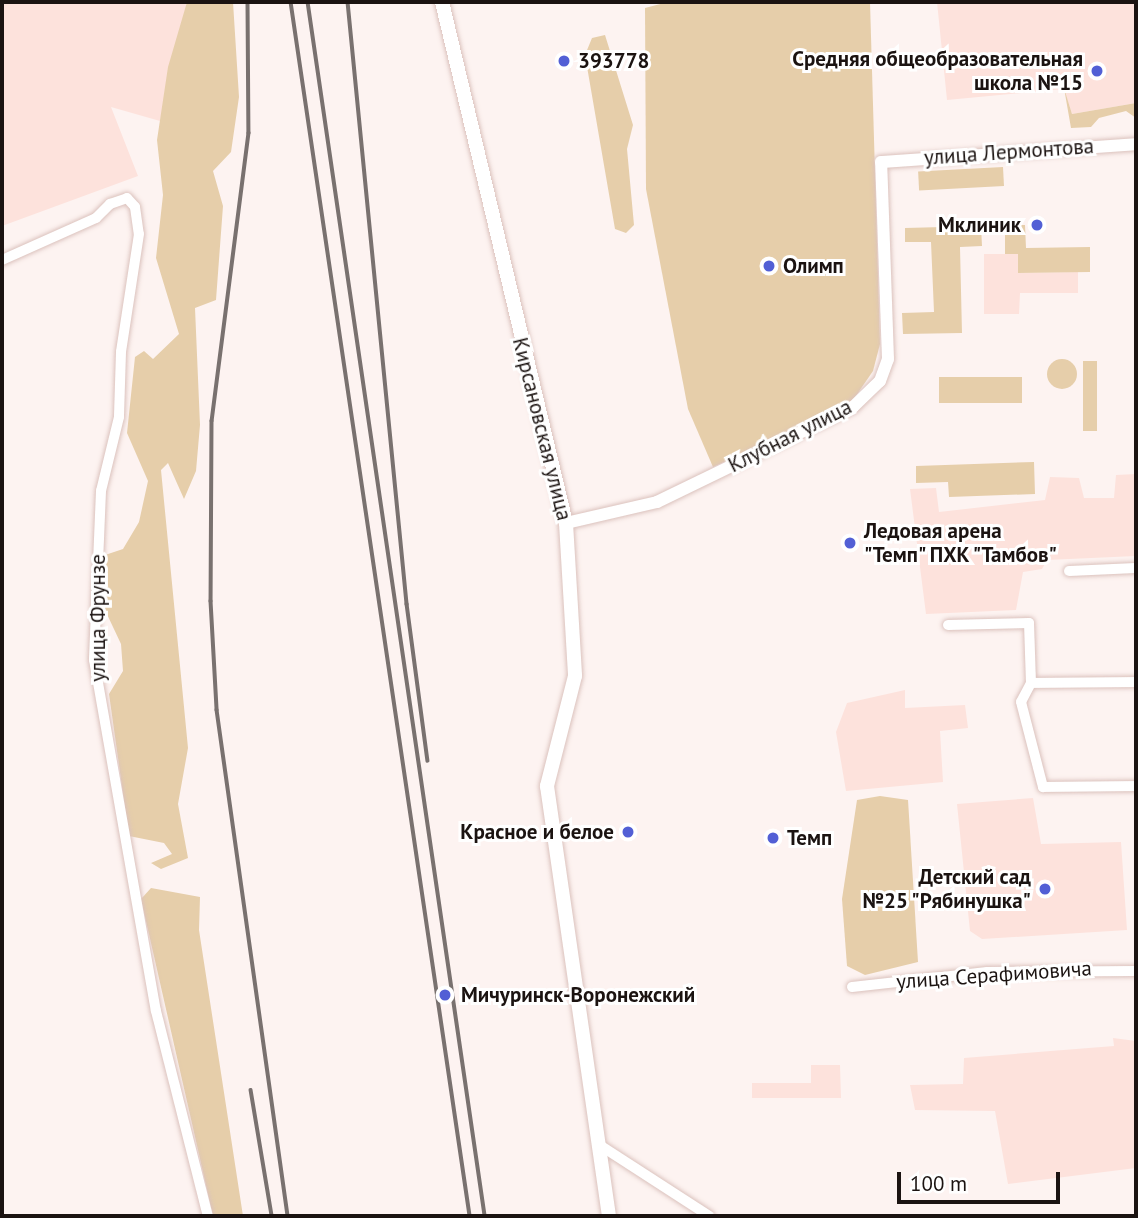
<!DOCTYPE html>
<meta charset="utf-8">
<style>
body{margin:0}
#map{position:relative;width:1138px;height:1218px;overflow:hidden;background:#fdf3f1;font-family:"PT Sans",sans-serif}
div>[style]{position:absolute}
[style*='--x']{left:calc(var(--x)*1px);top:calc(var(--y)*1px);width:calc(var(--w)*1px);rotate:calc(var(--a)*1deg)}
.built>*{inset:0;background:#fde2dc}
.green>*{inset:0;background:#e6ceaa;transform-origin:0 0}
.round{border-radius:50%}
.roads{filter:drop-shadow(0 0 2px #dbc2bd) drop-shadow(0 0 2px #dbc2bd)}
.minor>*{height:10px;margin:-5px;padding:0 5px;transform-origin:5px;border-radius:5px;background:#fff}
.tertiary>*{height:12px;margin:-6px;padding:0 6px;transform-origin:6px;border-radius:6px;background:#fff}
.secondary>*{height:14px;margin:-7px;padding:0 7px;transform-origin:7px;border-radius:7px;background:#fff}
.rail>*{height:3.5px;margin:-1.75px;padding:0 1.75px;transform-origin:1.75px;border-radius:1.75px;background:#79716f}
.dots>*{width:19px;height:19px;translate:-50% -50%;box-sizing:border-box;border:4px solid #fff;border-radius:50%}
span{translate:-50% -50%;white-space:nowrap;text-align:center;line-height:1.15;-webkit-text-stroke:6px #fff;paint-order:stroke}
.poi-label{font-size:21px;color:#1b1311;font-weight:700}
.right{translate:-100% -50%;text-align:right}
.left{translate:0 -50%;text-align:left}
.street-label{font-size:21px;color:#1b1311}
.frame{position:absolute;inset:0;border:4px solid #1b1311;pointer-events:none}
.scale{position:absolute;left:897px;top:1172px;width:163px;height:32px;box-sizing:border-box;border:4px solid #1b1311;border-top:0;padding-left:9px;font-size:21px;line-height:24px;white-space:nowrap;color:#1b1311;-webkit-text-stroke:5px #fff;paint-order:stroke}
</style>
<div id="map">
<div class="built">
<div style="clip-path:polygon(2px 2px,187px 2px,160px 121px,111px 107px,138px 176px,2px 226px)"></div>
<div style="clip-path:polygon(937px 2px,1136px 2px,1136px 103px,1072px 114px,1064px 89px,947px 100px)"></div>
<div style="clip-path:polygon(984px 254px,1018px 254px,1019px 273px,1078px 272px,1078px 293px,1020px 293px,1019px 314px,984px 314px)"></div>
<div style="clip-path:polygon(1136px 474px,1136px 556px,1047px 560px,1042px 569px,1023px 572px,1016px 610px,926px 614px,910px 489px,936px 488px,939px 512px,1045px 500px,1050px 477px,1079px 478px,1084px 498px,1114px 498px,1116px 475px)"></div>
<div style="clip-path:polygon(905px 690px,905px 708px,965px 705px,968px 728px,940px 731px,943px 782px,846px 791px,836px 732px,847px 703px)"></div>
<div style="clip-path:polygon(1033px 798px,1041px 844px,1121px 842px,1127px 930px,982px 939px,970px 931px,957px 804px)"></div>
<div style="clip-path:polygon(1113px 1038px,1136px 1041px,1136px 1168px,1008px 1184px,995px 1111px,915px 1110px,910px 1085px,963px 1084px,964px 1058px,1114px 1046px)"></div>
<div style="clip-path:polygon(811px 1065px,840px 1065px,841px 1098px,752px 1098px,752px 1083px,811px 1083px)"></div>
</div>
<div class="green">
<div style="clip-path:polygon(187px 2px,233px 2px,239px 97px,231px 152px,213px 171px,223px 206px,216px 300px,195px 308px,200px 425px,196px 471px,184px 499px,168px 463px,161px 470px,188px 748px,178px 804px,188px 858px,161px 869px,151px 863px,172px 854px,164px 843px,129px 836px,109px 694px,123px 671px,121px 644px,105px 610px,105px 555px,123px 549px,139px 522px,148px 481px,127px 433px,135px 357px,144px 351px,153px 359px,179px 334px,156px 258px,163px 195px,157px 140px,168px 67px)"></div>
<div style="clip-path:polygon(668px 2px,870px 2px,880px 344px,873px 371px,851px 403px,713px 467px,688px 409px,646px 189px,645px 8px)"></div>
<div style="clip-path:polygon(605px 35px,633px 125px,627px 149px,634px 225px,626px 233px,615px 229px,585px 55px,592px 38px)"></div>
<div style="clip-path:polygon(1064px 88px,1072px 114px,1136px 103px,1136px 118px,1126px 111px,1099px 118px,1091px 127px,1071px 128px)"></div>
<div style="left:1003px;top:167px;width:19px;height:85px;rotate:87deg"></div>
<div style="clip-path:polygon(1005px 225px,1025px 225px,1026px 248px,1090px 247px,1090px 272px,1018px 273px,1018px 254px,1005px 254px)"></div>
<div style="clip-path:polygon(981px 226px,982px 246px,960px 247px,962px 333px,903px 334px,902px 313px,934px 312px,931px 242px,905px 242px,905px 228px)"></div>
<div class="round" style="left:1047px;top:359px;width:30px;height:30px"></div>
<div style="left:1083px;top:361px;width:14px;height:70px"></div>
<div style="left:1022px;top:377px;width:26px;height:83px;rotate:90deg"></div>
<div style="clip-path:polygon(1034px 462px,1035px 494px,949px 497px,948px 482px,916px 483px,916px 466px)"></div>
<div style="clip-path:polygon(880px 796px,908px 800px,918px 962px,865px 975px,847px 966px,842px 899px,857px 800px)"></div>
<div style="clip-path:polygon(151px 888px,200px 897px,199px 930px,243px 1216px,213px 1216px,141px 899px)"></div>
</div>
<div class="roads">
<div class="minor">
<div style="--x:2;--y:260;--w:103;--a:-24.1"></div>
<div style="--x:96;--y:218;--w:20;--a:-45"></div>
<div style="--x:110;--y:204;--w:18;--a:-19"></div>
<div style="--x:127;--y:198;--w:12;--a:48"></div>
<div style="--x:135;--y:207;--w:27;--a:82"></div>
<div style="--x:139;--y:234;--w:119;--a:98.7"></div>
<div style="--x:121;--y:352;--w:65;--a:91.8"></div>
<div style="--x:119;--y:417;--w:76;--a:103.7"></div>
<div style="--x:101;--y:491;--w:169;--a:92.4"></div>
<div style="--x:94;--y:660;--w:356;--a:80"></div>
<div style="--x:156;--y:1011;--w:211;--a:75.8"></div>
<div style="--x:1069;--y:571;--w:67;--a:-2.6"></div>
<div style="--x:948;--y:625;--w:81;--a:-1.4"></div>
<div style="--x:1029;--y:623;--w:60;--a:88.1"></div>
<div style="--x:1031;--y:683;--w:21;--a:118"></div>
<div style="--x:1021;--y:702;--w:88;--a:75.5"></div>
<div style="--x:1043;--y:787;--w:93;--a:-0.6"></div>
<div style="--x:1031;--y:683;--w:105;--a:-0.5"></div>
<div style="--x:852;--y:987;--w:136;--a:-6.3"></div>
<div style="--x:987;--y:972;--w:149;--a:-0.4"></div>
<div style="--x:601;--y:1146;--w:129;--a:32.9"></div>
</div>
<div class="tertiary">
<div style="--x:566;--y:523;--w:93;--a:-13"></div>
<div style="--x:657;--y:502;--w:218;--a:-25.9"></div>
<div style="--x:853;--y:407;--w:37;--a:-44"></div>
<div style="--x:880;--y:381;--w:23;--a:-70"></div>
<div style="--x:888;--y:359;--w:197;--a:-92"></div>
<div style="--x:881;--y:162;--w:256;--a:-4"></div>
</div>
<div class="secondary">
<div style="--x:442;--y:2;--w:536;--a:76.61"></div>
<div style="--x:566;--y:523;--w:153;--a:86.6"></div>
<div style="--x:575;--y:676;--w:114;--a:104.3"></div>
<div style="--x:547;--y:786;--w:434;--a:81.8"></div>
</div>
</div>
<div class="rail">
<div style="--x:248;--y:2;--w:131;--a:89.6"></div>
<div style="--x:249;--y:133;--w:290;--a:97.3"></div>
<div style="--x:212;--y:421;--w:180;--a:90.3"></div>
<div style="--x:211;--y:601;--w:109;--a:86.8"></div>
<div style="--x:217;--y:710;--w:511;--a:82.01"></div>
<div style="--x:291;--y:2;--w:1227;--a:81.61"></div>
<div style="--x:308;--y:2;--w:1227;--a:81.7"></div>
<div style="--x:348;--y:2;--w:605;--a:84.4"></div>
<div style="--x:407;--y:604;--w:158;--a:82.4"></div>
<div style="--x:251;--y:1090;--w:128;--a:80.5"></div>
</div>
<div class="dots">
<div style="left:564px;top:61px;background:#525fd5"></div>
<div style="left:1097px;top:71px;background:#525fd5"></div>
<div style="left:1037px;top:225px;background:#525fd5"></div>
<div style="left:769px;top:266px;background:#525fd5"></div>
<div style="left:850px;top:543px;background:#525fd5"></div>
<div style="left:628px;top:832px;background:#525fd5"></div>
<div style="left:773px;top:838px;background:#525fd5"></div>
<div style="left:1045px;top:889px;background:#525fd5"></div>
<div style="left:445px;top:995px;background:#525fd5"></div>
</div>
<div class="poi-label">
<span class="right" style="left:1083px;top:71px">Средняя общеобразовательная<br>школа №15</span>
<span class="left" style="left:578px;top:61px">393778</span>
<span class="right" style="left:1021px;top:225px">Мклиник</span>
<span class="left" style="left:783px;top:266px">Олимп</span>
<span class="left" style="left:864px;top:543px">Ледовая арена<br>"Темп" ПХК "Тамбов"</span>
<span class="right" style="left:614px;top:832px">Красное и белое</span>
<span class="left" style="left:787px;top:838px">Темп</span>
<span class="right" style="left:1031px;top:889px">Детский сад<br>№25 "Рябинушка"</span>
<span class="left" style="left:461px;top:995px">Мичуринск-Воронежский</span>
</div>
<div class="street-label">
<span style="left:1009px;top:152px;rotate:-4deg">улица Лермонтова</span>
<span style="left:542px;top:429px;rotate:76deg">Кирсановская улица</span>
<span style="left:790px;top:436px;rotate:-27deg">Клубная улица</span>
<span style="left:98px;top:618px;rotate:-90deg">улица Фрунзе</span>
<span style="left:994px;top:975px;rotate:-4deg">улица Серафимовича</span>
</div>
<div class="frame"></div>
<div class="scale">100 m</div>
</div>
